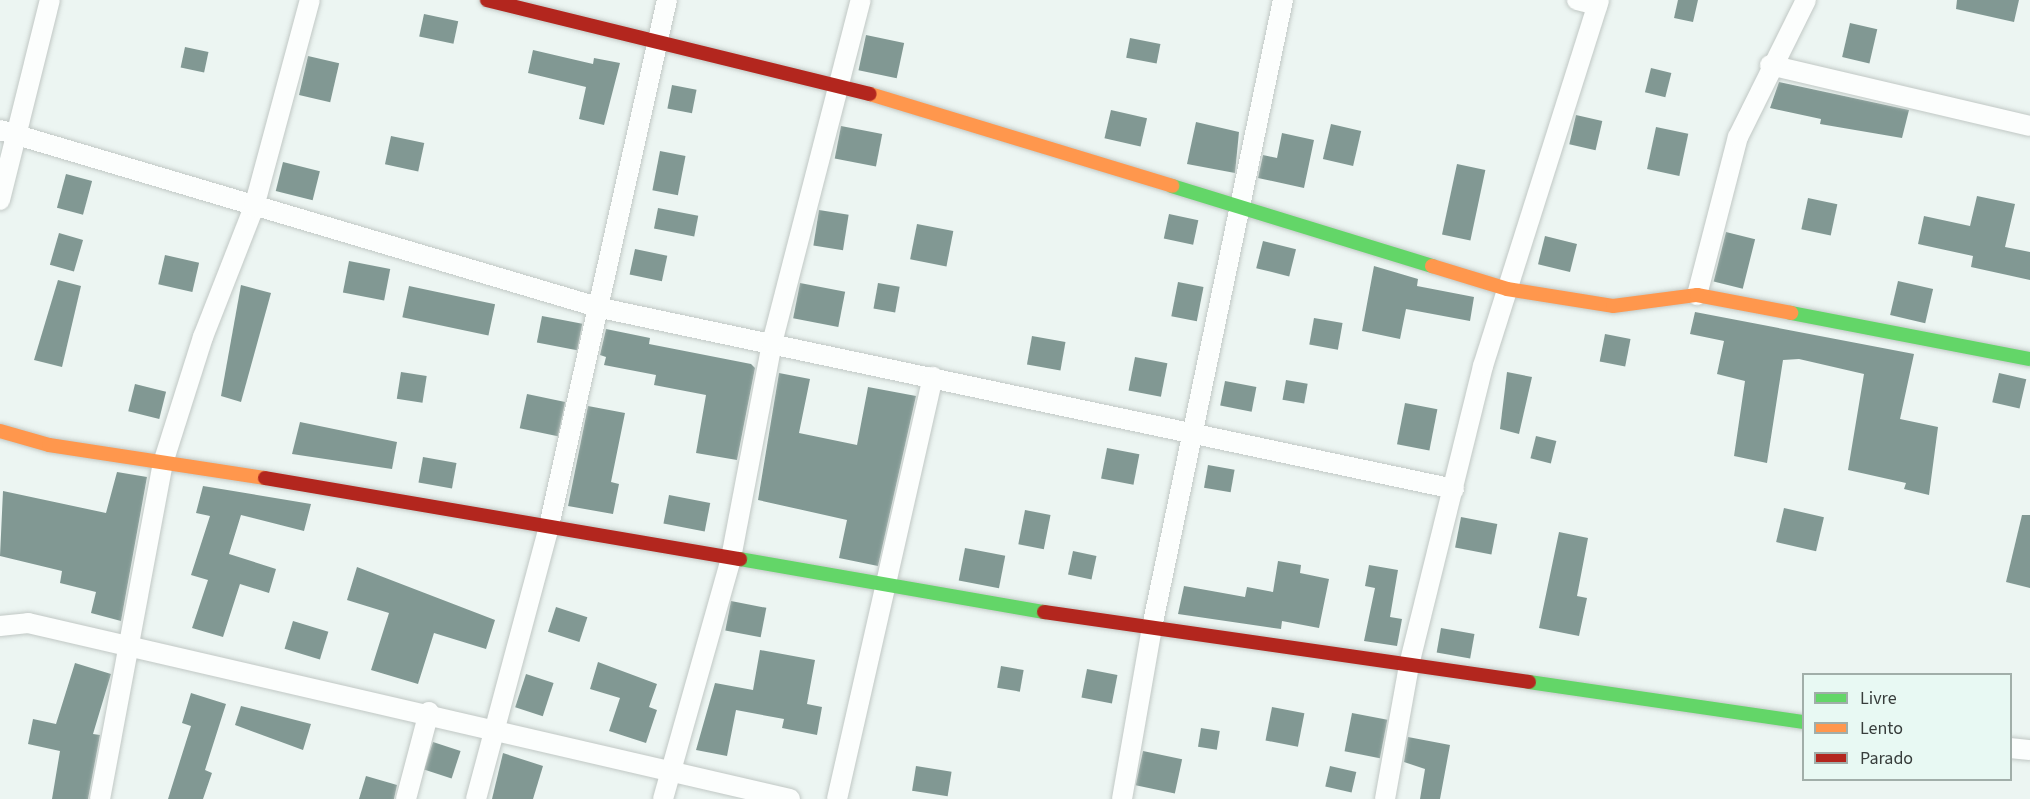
<!DOCTYPE html>
<style>
body{margin:0}
#map{position:relative;width:2030px;height:799px;overflow:hidden;background:#ecf5f2;font-family:"Source Sans 3",sans-serif}
div>[style]{position:absolute}
[style*='--x']{left:calc(var(--x)*1px);top:calc(var(--y)*1px);width:calc(var(--w)*1px);rotate:calc(var(--a)*1deg)}
.building>*{inset:0;background:#819893;transform-origin:0 0}
.roads{filter:drop-shadow(0 0 2px #c1c8c5) drop-shadow(0 0 2px #c1c8c5)}
.street>*{height:20px;margin:-10px;padding:0 10px;transform-origin:10px;border-radius:10px;background:#fcfefd}
.fast>*{height:14px;margin:-7px;padding:0 7px;transform-origin:7px;border-radius:7px;background:#63d668}
.slow>*{height:14px;margin:-7px;padding:0 7px;transform-origin:7px;border-radius:7px;background:#ff974d}
.jam>*{height:14px;margin:-7px;padding:0 7px;transform-origin:7px;border-radius:7px;background:#b3261e}
span{translate:-50% -50%;white-space:nowrap;text-align:center;line-height:1.15;-webkit-text-stroke:6px #e8f9f3;paint-order:stroke}
.legend{position:absolute;left:1802px;top:673px;width:210px;height:108px;box-sizing:border-box;background:#e8f9f3;border:2px solid #a1aea9;margin:0;padding:8px 10px;list-style:none;font-size:18px;color:#373d3b}
.legend li{display:flex;align-items:center;gap:12px;height:30px}
.legend b{width:30px;border:2px solid #a1aea9}
</style>
<div id="map">
<div class="building">
<div style="clip-path:polygon(1678px 0,1698px 0,1693px 22px,1674px 18px)"></div>
<div style="clip-path:polygon(1957px 0,2019px 0,2014px 22px,1956px 9px)"></div>
<div style="left:424px;top:14px;width:35px;height:23px;rotate:12deg"></div>
<div style="left:1850px;top:23px;width:28px;height:35px;rotate:13deg"></div>
<div style="left:866px;top:35px;width:39px;height:36px;rotate:12deg"></div>
<div style="left:1130px;top:38px;width:31px;height:20px;rotate:11deg"></div>
<div style="left:185px;top:47px;width:24px;height:21px;rotate:12deg"></div>
<div style="clip-path:polygon(533px 50px,593px 64px,594px 58px,620px 63px,604px 125px,579px 119px,586px 87px,528px 73px)"></div>
<div style="left:308px;top:56px;width:32px;height:40px;rotate:13deg"></div>
<div style="left:1651px;top:68px;width:21px;height:25px;rotate:14deg"></div>
<div style="clip-path:polygon(1779px 82px,1909px 110px,1902px 138px,1820px 124px,1821px 119px,1770px 108px)"></div>
<div style="left:672px;top:85px;width:25px;height:24px;rotate:11deg"></div>
<div style="left:1111px;top:110px;width:37px;height:29px;rotate:13deg"></div>
<div style="left:1576px;top:115px;width:27px;height:30px;rotate:13deg"></div>
<div style="clip-path:polygon(1196px 122px,1239px 132px,1235px 173px,1187px 164px)"></div>
<div style="left:1331px;top:124px;width:31px;height:36px;rotate:13deg"></div>
<div style="left:841px;top:126px;width:42px;height:33px;rotate:11deg"></div>
<div style="left:1656px;top:127px;width:33px;height:43px;rotate:12deg"></div>
<div style="clip-path:polygon(1282px 133px,1314px 140px,1304px 188px,1258px 178px,1263px 155px,1277px 158px)"></div>
<div style="left:391px;top:136px;width:34px;height:29px;rotate:12deg"></div>
<div style="left:660px;top:151px;width:26px;height:40px;rotate:11deg"></div>
<div style="left:283px;top:162px;width:38px;height:30px;rotate:14deg"></div>
<div style="left:1457px;top:164px;width:29px;height:72px;rotate:12deg"></div>
<div style="left:66px;top:174px;width:27px;height:35px;rotate:15deg"></div>
<div style="clip-path:polygon(1977px 196px,2015px 204px,2005px 247px,2030px 252px,2030px 280px,1971px 267px,1973px 256px,1918px 244px,1924px 216px,1970px 226px)"></div>
<div style="left:1808px;top:198px;width:30px;height:32px;rotate:12deg"></div>
<div style="left:658px;top:208px;width:41px;height:21px;rotate:11deg"></div>
<div style="left:819px;top:210px;width:30px;height:36px;rotate:9deg"></div>
<div style="left:1169px;top:214px;width:30px;height:25px;rotate:12deg"></div>
<div style="left:917px;top:224px;width:37px;height:36px;rotate:11deg"></div>
<div style="left:1726px;top:232px;width:30px;height:51px;rotate:14deg"></div>
<div style="left:59px;top:233px;width:25px;height:33px;rotate:16deg"></div>
<div style="left:1545px;top:236px;width:33px;height:29px;rotate:14deg"></div>
<div style="left:1263px;top:241px;width:34px;height:28px;rotate:14deg"></div>
<div style="left:635px;top:249px;width:33px;height:26px;rotate:12deg"></div>
<div style="left:165px;top:255px;width:35px;height:30px;rotate:13deg"></div>
<div style="left:349px;top:261px;width:42px;height:32px;rotate:11deg"></div>
<div style="clip-path:polygon(1374px 266px,1418px 279px,1417px 286px,1474px 297px,1470px 321px,1406px 309px,1400px 339px,1362px 331px)"></div>
<div style="clip-path:polygon(58px 280px,81px 286px,62px 367px,34px 360px)"></div>
<div style="left:1898px;top:281px;width:36px;height:35px;rotate:13deg"></div>
<div style="left:1178px;top:282px;width:26px;height:35px;rotate:11deg"></div>
<div style="left:800px;top:283px;width:46px;height:36px;rotate:11deg"></div>
<div style="left:878px;top:283px;width:22px;height:26px;rotate:10deg"></div>
<div style="clip-path:polygon(241px 285px,271px 293px,241px 402px,221px 396px)"></div>
<div style="left:409px;top:286px;width:88px;height:32px;rotate:12deg"></div>
<div style="clip-path:polygon(1695px 312px,1914px 354px,1900px 419px,1938px 427px,1929px 495px,1904px 489px,1906px 483px,1848px 470px,1864px 374px,1799px 359px,1783px 360px,1767px 463px,1734px 456px,1745px 381px,1717px 374px,1724px 341px,1690px 334px)"></div>
<div style="left:542px;top:316px;width:41px;height:27px;rotate:11deg"></div>
<div style="left:1314px;top:318px;width:29px;height:27px;rotate:10deg"></div>
<div style="clip-path:polygon(606px 329px,650px 338px,649px 344px,751px 364px,755px 368px,737px 460px,696px 453px,706px 395px,654px 385px,656px 375px,604px 365px,606px 357px,600px 355px)"></div>
<div style="left:1605px;top:334px;width:26px;height:28px;rotate:11deg"></div>
<div style="left:1032px;top:336px;width:34px;height:29px;rotate:10deg"></div>
<div style="left:1135px;top:357px;width:33px;height:34px;rotate:11deg"></div>
<div style="left:401px;top:372px;width:26px;height:27px;rotate:9deg"></div>
<div style="clip-path:polygon(1507px 372px,1532px 377px,1519px 434px,1500px 429px)"></div>
<div style="clip-path:polygon(779px 373px,810px 379px,799px 433px,857px 445px,868px 387px,916px 396px,878px 566px,839px 558px,847px 520px,758px 500px)"></div>
<div style="left:1999px;top:373px;width:28px;height:30px;rotate:13deg"></div>
<div style="left:1286px;top:380px;width:22px;height:20px;rotate:10deg"></div>
<div style="left:1225px;top:381px;width:32px;height:25px;rotate:11deg"></div>
<div style="left:135px;top:384px;width:32px;height:28px;rotate:14deg"></div>
<div style="left:527px;top:394px;width:39px;height:35px;rotate:12deg"></div>
<div style="left:1405px;top:403px;width:33px;height:42px;rotate:11deg"></div>
<div style="clip-path:polygon(588px 406px,625px 413px,611px 482px,619px 484px,613px 514px,568px 506px)"></div>
<div style="clip-path:polygon(300px 422px,397px 442px,392px 469px,292px 454px)"></div>
<div style="left:1536px;top:436px;width:21px;height:23px;rotate:14deg"></div>
<div style="left:1107px;top:448px;width:33px;height:31px;rotate:11deg"></div>
<div style="left:423px;top:457px;width:34px;height:26px;rotate:10deg"></div>
<div style="left:1208px;top:465px;width:27px;height:23px;rotate:10deg"></div>
<div style="clip-path:polygon(117px 472px,147px 477px,121px 621px,91px 613px,96px 592px,60px 583px,62px 571px,0 556px,3px 491px,106px 513px)"></div>
<div style="clip-path:polygon(203px 486px,311px 504px,304px 531px,241px 515px,229px 554px,276px 569px,269px 593px,240px 584px,223px 637px,192px 628px,208px 580px,191px 575px,210px 516px,196px 513px)"></div>
<div style="left:669px;top:495px;width:42px;height:29px;rotate:11deg"></div>
<div style="left:1784px;top:508px;width:41px;height:35px;rotate:13deg"></div>
<div style="left:1025px;top:510px;width:26px;height:35px;rotate:11deg"></div>
<div style="clip-path:polygon(2022px 515px,2030px 515px,2030px 588px,2006px 582px)"></div>
<div style="left:1461px;top:517px;width:37px;height:31px;rotate:11deg"></div>
<div style="clip-path:polygon(1559px 532px,1588px 538px,1577px 596px,1587px 598px,1579px 636px,1539px 628px)"></div>
<div style="left:965px;top:548px;width:41px;height:33px;rotate:11deg"></div>
<div style="left:1073px;top:551px;width:24px;height:24px;rotate:12deg"></div>
<div style="clip-path:polygon(1278px 561px,1301px 565px,1300px 573px,1329px 579px,1319px 628px,1282px 621px,1281px 629px,1178px 614px,1184px 586px,1245px 597px,1247px 587px,1273px 592px)"></div>
<div style="clip-path:polygon(1369px 565px,1398px 570px,1390px 617px,1402px 619px,1397px 646px,1364px 641px,1375px 588px,1365px 586px)"></div>
<div style="clip-path:polygon(357px 567px,495px 620px,486px 649px,434px 633px,418px 684px,371px 670px,389px 613px,347px 600px)"></div>
<div style="left:731px;top:601px;width:36px;height:30px;rotate:11deg"></div>
<div style="left:556px;top:607px;width:33px;height:26px;rotate:18deg"></div>
<div style="left:293px;top:621px;width:37px;height:29px;rotate:17deg"></div>
<div style="left:1441px;top:628px;width:34px;height:25px;rotate:10deg"></div>
<div style="clip-path:polygon(760px 650px,815px 660px,807px 704px,822px 707px,817px 735px,782px 728px,784px 719px,736px 710px,727px 756px,696px 750px,715px 683px,753px 690px)"></div>
<div style="clip-path:polygon(598px 662px,657px 684px,649px 707px,657px 710px,646px 743px,609px 731px,620px 698px,590px 689px)"></div>
<div style="clip-path:polygon(75px 663px,111px 674px,93px 734px,100px 735px,88px 799px,52px 799px,60px 751px,28px 744px,33px 719px,56px 724px)"></div>
<div style="left:1001px;top:666px;width:23px;height:22px;rotate:10deg"></div>
<div style="left:1087px;top:669px;width:31px;height:29px;rotate:11deg"></div>
<div style="left:526px;top:674px;width:29px;height:35px;rotate:18deg"></div>
<div style="clip-path:polygon(191px 693px,226px 704px,205px 770px,212px 773px,203px 799px,168px 799px,191px 726px,182px 723px)"></div>
<div style="clip-path:polygon(241px 706px,311px 724px,303px 750px,235px 725px)"></div>
<div style="left:1272px;top:707px;width:33px;height:34px;rotate:11deg"></div>
<div style="left:1352px;top:713px;width:36px;height:39px;rotate:11deg"></div>
<div style="left:1201px;top:728px;width:19px;height:19px;rotate:9deg"></div>
<div style="clip-path:polygon(1408px 737px,1450px 745px,1440px 799px,1420px 799px,1425px 769px,1404px 762px)"></div>
<div style="left:433px;top:742px;width:29px;height:29px;rotate:18deg"></div>
<div style="left:1143px;top:751px;width:40px;height:35px;rotate:12deg"></div>
<div style="clip-path:polygon(503px 753px,543px 766px,533px 799px,492px 799px)"></div>
<div style="left:916px;top:766px;width:36px;height:25px;rotate:9deg"></div>
<div style="left:1330px;top:766px;width:27px;height:21px;rotate:13deg"></div>
<div style="clip-path:polygon(366px 776px,397px 785px,394px 799px,359px 799px)"></div>
</div>
<div class="roads">
<div class="street">
<div style="--x:1577;--y:0;--w:21;--a:14"></div>
<div style="--x:1770;--y:65;--w:267;--a:13.2"></div>
<div style="--x:0;--y:130;--w:627;--a:16.5"></div>
<div style="--x:601;--y:308;--w:872;--a:11.98"></div>
<div style="--x:0;--y:200;--w:206;--a:-76"></div>
<div style="--x:1697;--y:295;--w:163;--a:-75.5"></div>
<div style="--x:1738;--y:137;--w:153;--a:-63.6"></div>
<div style="--x:0;--y:626;--w:28;--a:-6"></div>
<div style="--x:28;--y:623;--w:782;--a:13.01"></div>
<div style="--x:2010;--y:748;--w:20;--a:6"></div>
<div style="--x:100;--y:799;--w:342;--a:-79.4"></div>
<div style="--x:163;--y:463;--w:132;--a:-72.4"></div>
<div style="--x:203;--y:337;--w:140;--a:-68.6"></div>
<div style="--x:254;--y:207;--w:214;--a:-74.9"></div>
<div style="--x:406;--y:799;--w:90;--a:-75.2"></div>
<div style="--x:476;--y:799;--w:283;--a:-75"></div>
<div style="--x:549;--y:526;--w:539;--a:-77.36"></div>
<div style="--x:663;--y:799;--w:250;--a:-74.2"></div>
<div style="--x:731;--y:558;--w:219;--a:-79.2"></div>
<div style="--x:772;--y:343;--w:354;--a:-75.5"></div>
<div style="--x:837;--y:799;--w:433;--a:-77.2"></div>
<div style="--x:1122;--y:799;--w:175;--a:-80.1"></div>
<div style="--x:1152;--y:627;--w:641;--a:-78.2"></div>
<div style="--x:1385;--y:799;--w:136;--a:-79.8"></div>
<div style="--x:1409;--y:665;--w:308;--a:-76.1"></div>
<div style="--x:1483;--y:366;--w:384;--a:-72.4"></div>
</div>
<div class="fast">
<div style="--x:1172;--y:186;--w:272;--a:17.1"></div>
<div style="--x:1791;--y:313;--w:243;--a:10.9"></div>
<div style="--x:740;--y:559;--w:309;--a:9.9"></div>
<div style="--x:1529;--y:682;--w:278;--a:8.3"></div>
</div>
<div class="slow">
<div style="--x:870;--y:94;--w:316;--a:16.9"></div>
<div style="--x:1432;--y:266;--w:78;--a:17"></div>
<div style="--x:1507;--y:289;--w:107;--a:9.1"></div>
<div style="--x:1613;--y:306;--w:85;--a:-7.5"></div>
<div style="--x:1697;--y:295;--w:96;--a:10.8"></div>
<div style="--x:0;--y:431;--w:51;--a:15.9"></div>
<div style="--x:49;--y:445;--w:219;--a:8.7"></div>
</div>
<div class="jam">
<div style="--x:487;--y:0;--w:394;--a:13.8"></div>
<div style="--x:265;--y:478;--w:482;--a:9.7"></div>
<div style="--x:1044;--y:612;--w:490;--a:8.2"></div>
</div>
</div>
<ul class="legend">
<li><b style="height:8px;background:#63d668"></b>Livre</li>
<li><b style="height:8px;background:#ff974d"></b>Lento</li>
<li><b style="height:8px;background:#b3261e"></b>Parado</li>
</ul>
</div>
